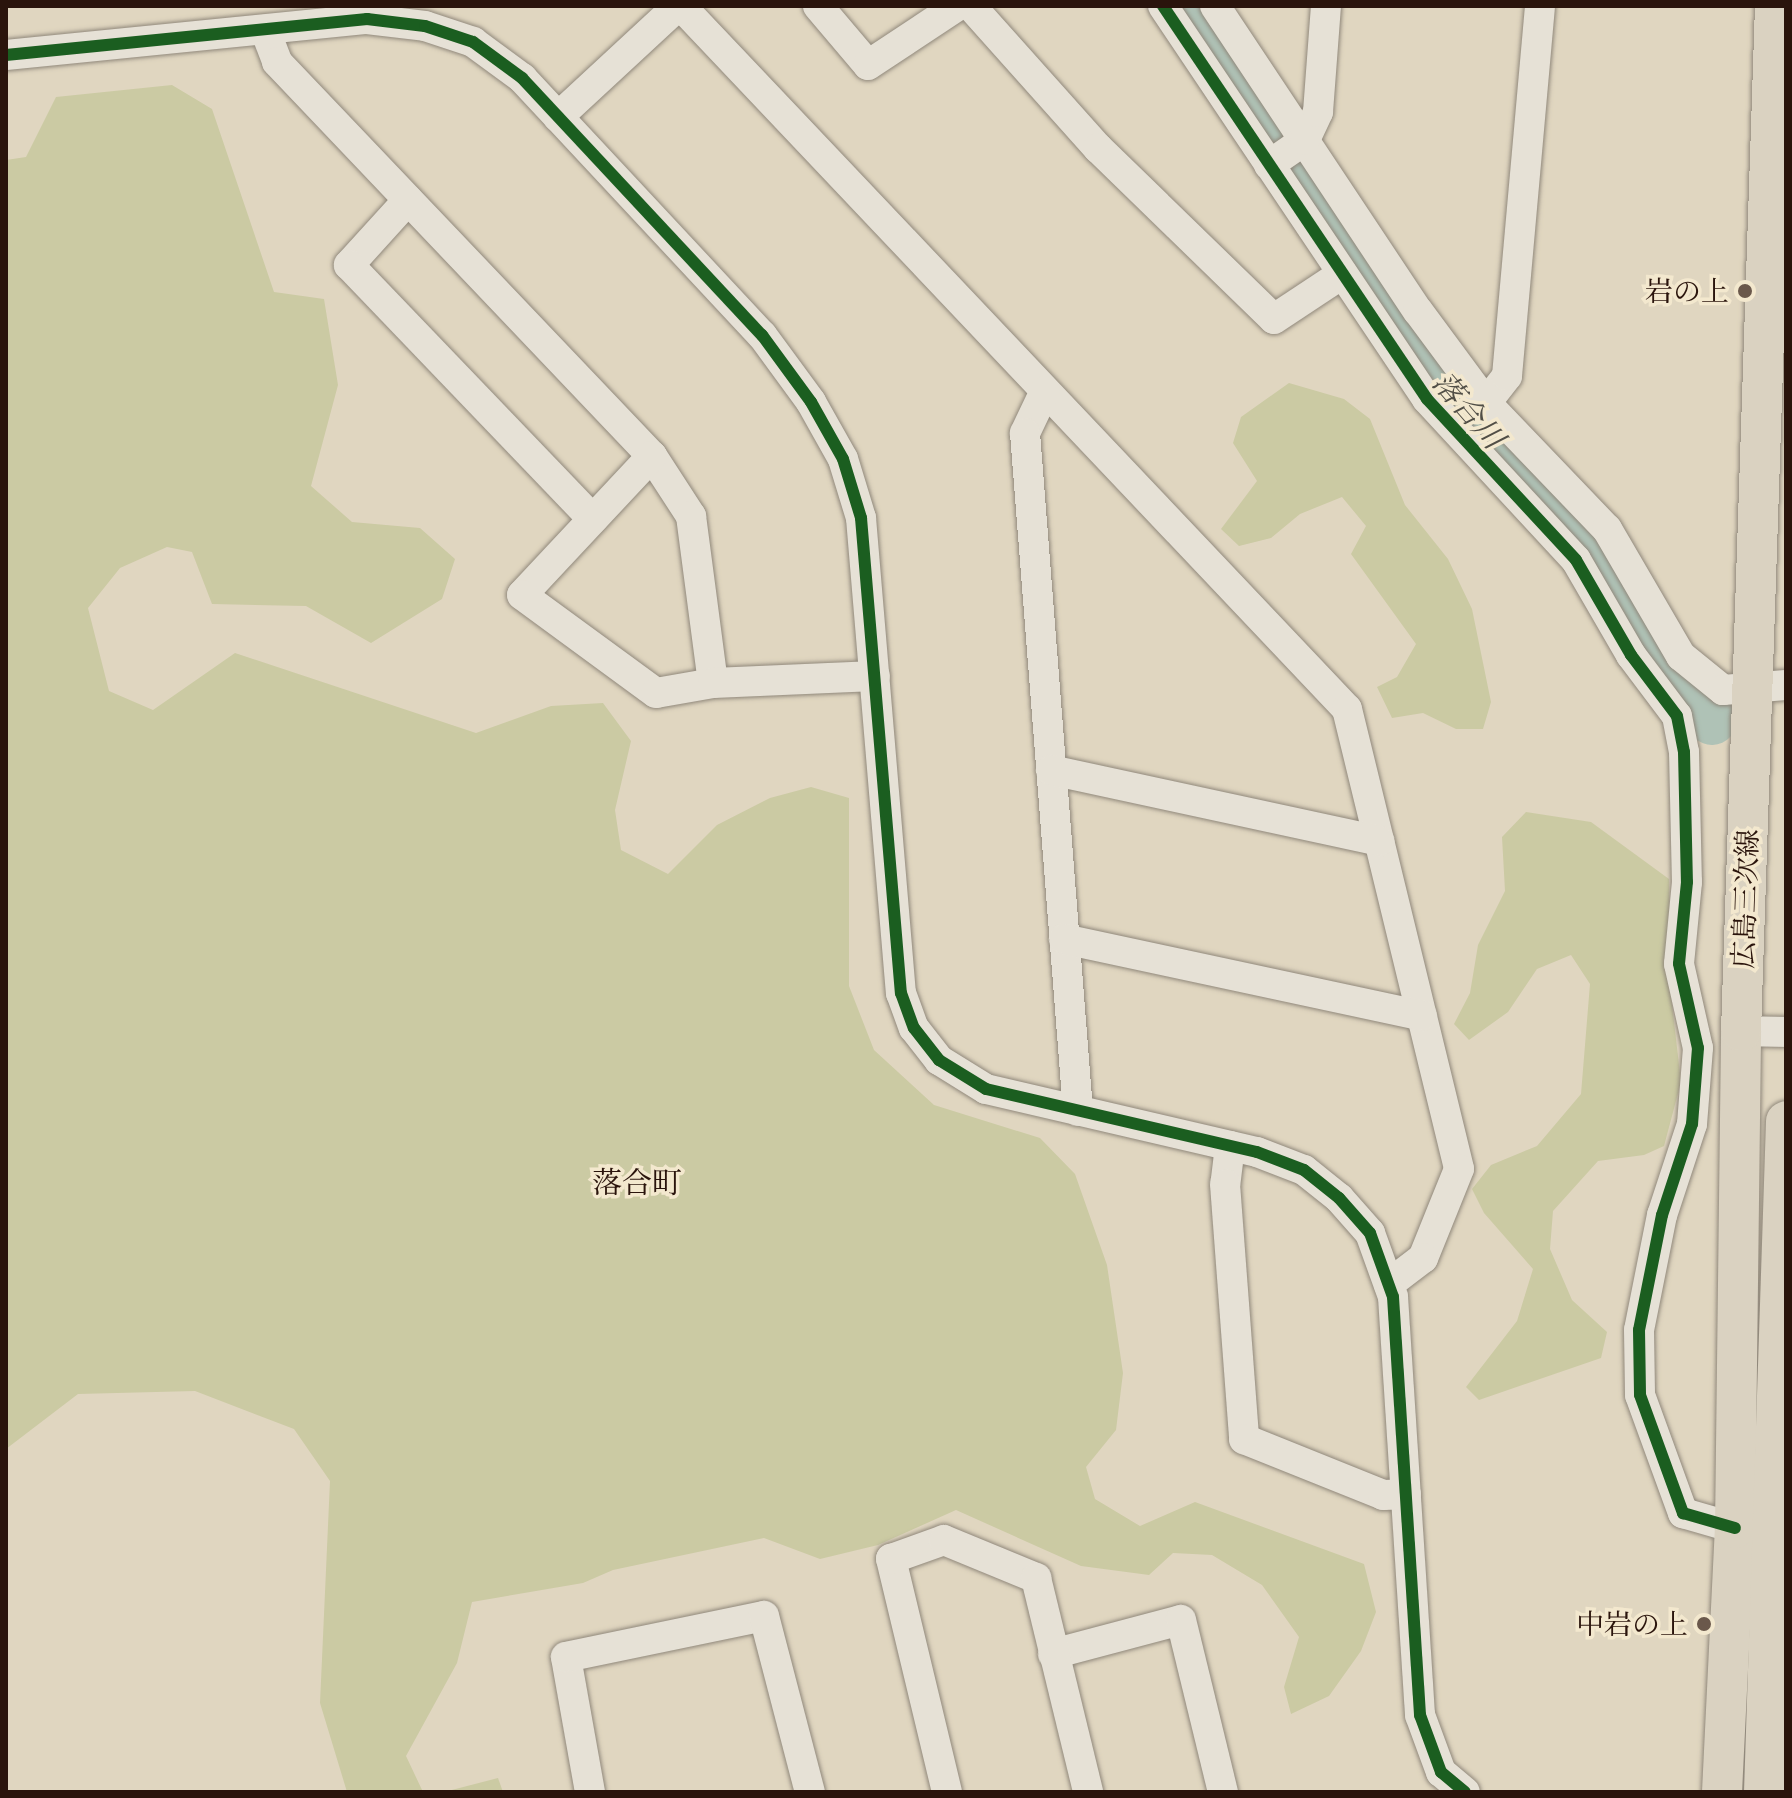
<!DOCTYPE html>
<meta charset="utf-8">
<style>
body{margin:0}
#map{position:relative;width:1792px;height:1798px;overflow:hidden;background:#e0d6c0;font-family:"Gentium Book Plus","Noto Serif JP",serif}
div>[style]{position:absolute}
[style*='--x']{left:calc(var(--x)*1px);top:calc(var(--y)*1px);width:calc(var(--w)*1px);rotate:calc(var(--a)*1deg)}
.green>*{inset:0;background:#cbcaa3}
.river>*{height:50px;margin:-25px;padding:0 25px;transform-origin:25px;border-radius:25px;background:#afc2b6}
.roads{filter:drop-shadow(0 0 2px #90887b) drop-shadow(0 0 2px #90887b)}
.minor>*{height:30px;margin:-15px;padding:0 15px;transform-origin:15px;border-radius:15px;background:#e6e1d6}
.major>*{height:40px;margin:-20px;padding:0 20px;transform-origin:20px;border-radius:20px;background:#dad2c1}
.cycleway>*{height:12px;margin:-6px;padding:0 6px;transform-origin:6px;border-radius:6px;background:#1b5e20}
.dots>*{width:22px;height:22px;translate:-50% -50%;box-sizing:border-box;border:4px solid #f3e8ce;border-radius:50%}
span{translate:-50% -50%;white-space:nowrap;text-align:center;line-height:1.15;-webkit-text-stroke:7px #f3e8ce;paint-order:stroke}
.poi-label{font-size:28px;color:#2a140c}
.right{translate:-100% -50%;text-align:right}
.street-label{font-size:28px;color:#2a140c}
.water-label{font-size:30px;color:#514e46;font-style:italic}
.neighbourhood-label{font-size:30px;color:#2a140c}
.frame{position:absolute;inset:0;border:8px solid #2a140c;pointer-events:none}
</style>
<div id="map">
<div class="green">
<div style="clip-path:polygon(172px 85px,212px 109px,274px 292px,324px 299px,338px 385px,311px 486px,352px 522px,420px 528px,455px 559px,442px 599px,371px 643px,306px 606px,212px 604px,192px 552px,167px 547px,120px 568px,88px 608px,109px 691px,153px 710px,235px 653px,476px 733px,551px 706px,603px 703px,631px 741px,615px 810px,621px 850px,668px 874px,717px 825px,770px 798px,811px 787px,849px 798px,849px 986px,874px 1050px,934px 1105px,1040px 1138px,1075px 1174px,1107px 1265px,1123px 1373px,1116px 1430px,1086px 1467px,1095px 1499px,1140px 1526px,1195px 1502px,1364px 1564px,1376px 1612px,1361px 1651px,1329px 1696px,1291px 1714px,1284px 1687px,1299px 1637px,1262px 1585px,1212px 1555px,1173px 1553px,1149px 1575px,1081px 1566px,956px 1510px,878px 1545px,820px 1559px,764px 1538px,613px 1570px,583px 1583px,472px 1602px,457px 1663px,406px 1756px,423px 1792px,347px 1792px,320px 1703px,330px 1481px,294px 1429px,195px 1391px,78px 1394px,6px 1449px,6px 160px,26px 157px,56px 97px)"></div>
<div style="clip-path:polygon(1289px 383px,1344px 399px,1370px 419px,1405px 505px,1448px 559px,1472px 609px,1491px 702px,1483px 729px,1456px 729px,1423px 713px,1392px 718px,1377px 687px,1397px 677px,1416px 644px,1351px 554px,1366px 526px,1342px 497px,1300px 514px,1271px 538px,1239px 546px,1221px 529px,1257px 481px,1233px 443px,1241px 417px)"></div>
<div style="clip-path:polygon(1526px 812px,1591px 822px,1669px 879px,1671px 996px,1681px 1082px,1664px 1146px,1644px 1155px,1598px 1161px,1553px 1211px,1550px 1249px,1572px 1300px,1607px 1332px,1601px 1358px,1479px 1400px,1466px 1387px,1517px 1321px,1533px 1269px,1484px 1213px,1472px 1189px,1491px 1165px,1537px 1146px,1581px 1094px,1590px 984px,1571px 955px,1537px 969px,1508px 1012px,1469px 1040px,1454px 1024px,1470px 993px,1478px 945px,1505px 891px,1502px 837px)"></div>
<div style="clip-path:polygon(498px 1778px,503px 1792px,444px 1792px)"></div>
</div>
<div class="river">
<div style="--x:1189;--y:6;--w:358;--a:56.8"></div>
<div style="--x:1385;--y:305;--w:108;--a:53.7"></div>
<div style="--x:1449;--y:392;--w:225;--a:47.2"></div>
<div style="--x:1602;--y:557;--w:139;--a:61.6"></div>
<div style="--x:1668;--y:679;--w:60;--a:43"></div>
</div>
<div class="roads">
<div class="minor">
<div style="--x:681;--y:6;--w:968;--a:46.55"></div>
<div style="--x:1347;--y:709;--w:473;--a:76.3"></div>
<div style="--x:1459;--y:1169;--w:96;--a:112"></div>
<div style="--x:1423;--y:1258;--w:43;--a:142.6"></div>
<div style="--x:818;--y:6;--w:77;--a:49.7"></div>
<div style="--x:868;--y:65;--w:107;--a:-33.5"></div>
<div style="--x:971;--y:6;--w:191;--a:48.2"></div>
<div style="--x:1098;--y:148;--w:245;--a:44.2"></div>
<div style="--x:1274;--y:319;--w:82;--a:-33.5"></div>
<div style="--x:1163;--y:6;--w:473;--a:56.1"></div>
<div style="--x:1427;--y:399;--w:219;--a:47.2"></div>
<div style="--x:1576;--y:560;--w:110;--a:59.9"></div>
<div style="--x:1631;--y:655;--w:76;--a:53"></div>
<div style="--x:1677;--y:716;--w:37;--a:79"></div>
<div style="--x:1684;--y:752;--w:130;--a:88.7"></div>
<div style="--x:1687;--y:882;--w:82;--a:95.6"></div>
<div style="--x:1679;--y:964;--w:86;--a:77.3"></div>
<div style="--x:1698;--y:1048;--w:76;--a:94.5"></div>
<div style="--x:1692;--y:1124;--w:96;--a:108.2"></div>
<div style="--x:1662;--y:1215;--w:117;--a:101.3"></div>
<div style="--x:1639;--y:1330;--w:65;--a:89.1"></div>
<div style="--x:1640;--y:1395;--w:126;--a:70"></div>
<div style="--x:1683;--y:1513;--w:54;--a:16.1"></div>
<div style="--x:1215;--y:6;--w:366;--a:56.4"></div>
<div style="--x:1418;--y:311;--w:114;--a:53.5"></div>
<div style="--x:1486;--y:403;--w:175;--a:46.2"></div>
<div style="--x:1607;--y:529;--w:147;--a:59.8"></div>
<div style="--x:1681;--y:656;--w:54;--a:39"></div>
<div style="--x:1723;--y:690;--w:63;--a:-4.5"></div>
<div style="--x:265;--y:30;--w:34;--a:69"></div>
<div style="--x:277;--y:62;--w:544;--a:46.42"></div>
<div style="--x:652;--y:456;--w:72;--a:57"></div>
<div style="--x:691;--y:516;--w:168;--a:82.5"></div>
<div style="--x:6;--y:55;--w:363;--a:-5.7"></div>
<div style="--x:367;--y:19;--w:58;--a:6.9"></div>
<div style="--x:425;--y:26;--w:51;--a:18.4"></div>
<div style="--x:473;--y:42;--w:61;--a:36.3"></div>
<div style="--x:522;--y:78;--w:352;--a:47"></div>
<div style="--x:762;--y:335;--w:83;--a:53.8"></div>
<div style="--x:811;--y:402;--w:65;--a:60.7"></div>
<div style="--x:843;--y:459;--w:62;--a:73"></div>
<div style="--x:861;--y:518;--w:477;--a:85.2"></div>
<div style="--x:901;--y:993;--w:37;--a:70"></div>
<div style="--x:914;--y:1028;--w:41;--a:52"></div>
<div style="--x:939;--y:1060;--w:55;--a:31.7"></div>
<div style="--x:986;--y:1089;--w:278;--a:13.1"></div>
<div style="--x:1257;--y:1152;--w:50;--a:21"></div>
<div style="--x:1304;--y:1170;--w:45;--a:38.7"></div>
<div style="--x:1339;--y:1198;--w:47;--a:48.5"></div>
<div style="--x:1370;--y:1233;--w:68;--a:70.2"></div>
<div style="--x:1393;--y:1297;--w:419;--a:86.3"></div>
<div style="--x:1420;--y:1715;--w:61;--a:69.8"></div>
<div style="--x:1441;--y:1772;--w:31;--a:40"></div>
<div style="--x:558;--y:117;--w:163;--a:-42.8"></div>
<div style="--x:1269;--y:165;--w:44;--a:-34.8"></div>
<div style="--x:1305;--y:140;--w:31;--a:-65"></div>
<div style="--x:1318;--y:112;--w:106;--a:-85.7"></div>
<div style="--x:408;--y:200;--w:88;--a:132.2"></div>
<div style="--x:349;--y:265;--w:352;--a:46.2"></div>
<div style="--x:1045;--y:391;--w:47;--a:115.5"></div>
<div style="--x:1025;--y:433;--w:680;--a:85.53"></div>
<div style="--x:1486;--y:403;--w:34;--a:-52"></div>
<div style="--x:1507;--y:376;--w:371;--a:-84.9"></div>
<div style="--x:652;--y:456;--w:190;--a:133.1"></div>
<div style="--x:522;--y:595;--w:166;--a:36.2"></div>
<div style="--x:656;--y:693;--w:58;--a:-10"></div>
<div style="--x:713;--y:683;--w:162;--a:-2.5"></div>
<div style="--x:1051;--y:770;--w:336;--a:12.2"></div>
<div style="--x:1064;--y:939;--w:366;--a:12.1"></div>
<div style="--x:1741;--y:1031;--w:45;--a:1.3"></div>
<div style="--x:1230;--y:1146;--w:38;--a:97"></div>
<div style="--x:1225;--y:1184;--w:256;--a:85.7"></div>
<div style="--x:1244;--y:1439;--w:150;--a:21.9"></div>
<div style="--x:1383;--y:1495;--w:23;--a:-2"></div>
<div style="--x:1053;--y:1654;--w:132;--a:-14.9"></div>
<div style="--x:1181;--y:1620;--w:177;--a:76.3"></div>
<div style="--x:590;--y:1792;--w:137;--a:-100.1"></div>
<div style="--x:566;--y:1657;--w:202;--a:-11.7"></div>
<div style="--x:764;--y:1616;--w:182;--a:75.4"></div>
<div style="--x:947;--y:1792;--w:240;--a:-103.5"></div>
<div style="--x:891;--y:1559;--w:56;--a:-19.7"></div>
<div style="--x:944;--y:1540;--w:100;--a:22.4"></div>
<div style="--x:1036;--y:1578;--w:220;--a:76.3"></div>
</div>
<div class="major">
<div style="--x:1722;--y:1792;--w:264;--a:-87.2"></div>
<div style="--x:1735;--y:1528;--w:497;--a:-89.3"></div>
<div style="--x:1741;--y:1031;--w:1026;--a:-88.1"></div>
<div style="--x:1764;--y:1792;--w:671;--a:-88.12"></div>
</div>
</div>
<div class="cycleway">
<div style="--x:1163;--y:6;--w:473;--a:56.1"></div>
<div style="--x:1427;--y:399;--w:219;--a:47.2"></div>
<div style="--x:1576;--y:560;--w:110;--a:59.9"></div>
<div style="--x:1631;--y:655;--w:76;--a:53"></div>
<div style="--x:1677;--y:716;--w:37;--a:79"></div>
<div style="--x:1684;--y:752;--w:130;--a:88.7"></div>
<div style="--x:1687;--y:882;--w:82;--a:95.6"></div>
<div style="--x:1679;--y:964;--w:86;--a:77.3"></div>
<div style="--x:1698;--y:1048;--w:76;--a:94.5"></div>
<div style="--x:1692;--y:1124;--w:96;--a:108.2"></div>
<div style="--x:1662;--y:1215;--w:117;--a:101.3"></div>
<div style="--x:1639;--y:1330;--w:65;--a:89.1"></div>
<div style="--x:1640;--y:1395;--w:126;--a:70"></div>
<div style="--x:1683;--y:1513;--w:54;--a:16.1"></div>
<div style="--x:6;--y:55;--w:363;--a:-5.7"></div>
<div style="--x:367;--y:19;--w:58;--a:6.9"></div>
<div style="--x:425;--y:26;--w:51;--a:18.4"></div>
<div style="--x:473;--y:42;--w:61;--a:36.3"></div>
<div style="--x:522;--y:78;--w:352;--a:47"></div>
<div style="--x:762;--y:335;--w:83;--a:53.8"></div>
<div style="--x:811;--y:402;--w:65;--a:60.7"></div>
<div style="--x:843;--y:459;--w:62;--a:73"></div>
<div style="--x:861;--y:518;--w:477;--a:85.2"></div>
<div style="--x:901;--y:993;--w:37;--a:70"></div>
<div style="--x:914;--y:1028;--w:41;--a:52"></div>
<div style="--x:939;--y:1060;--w:55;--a:31.7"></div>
<div style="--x:986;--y:1089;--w:278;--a:13.1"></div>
<div style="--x:1257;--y:1152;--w:50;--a:21"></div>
<div style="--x:1304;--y:1170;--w:45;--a:38.7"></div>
<div style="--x:1339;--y:1198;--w:47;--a:48.5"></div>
<div style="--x:1370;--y:1233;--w:68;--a:70.2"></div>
<div style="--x:1393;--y:1297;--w:419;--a:86.3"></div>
<div style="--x:1420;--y:1715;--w:61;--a:69.8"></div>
<div style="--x:1441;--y:1772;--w:31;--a:40"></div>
</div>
<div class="dots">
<div style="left:1745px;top:291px;background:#6a584b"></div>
<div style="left:1704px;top:1624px;background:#6a584b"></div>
</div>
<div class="poi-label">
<span class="right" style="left:1729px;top:291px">岩の上</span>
<span class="right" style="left:1688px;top:1624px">中岩の上</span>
</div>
<div class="street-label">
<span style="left:1745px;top:899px;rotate:-88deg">広島三次線</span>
</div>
<div class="water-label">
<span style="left:1469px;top:410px;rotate:49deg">落合川</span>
</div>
<div class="neighbourhood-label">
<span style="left:637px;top:1182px">落合町</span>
</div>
<div class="frame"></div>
</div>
